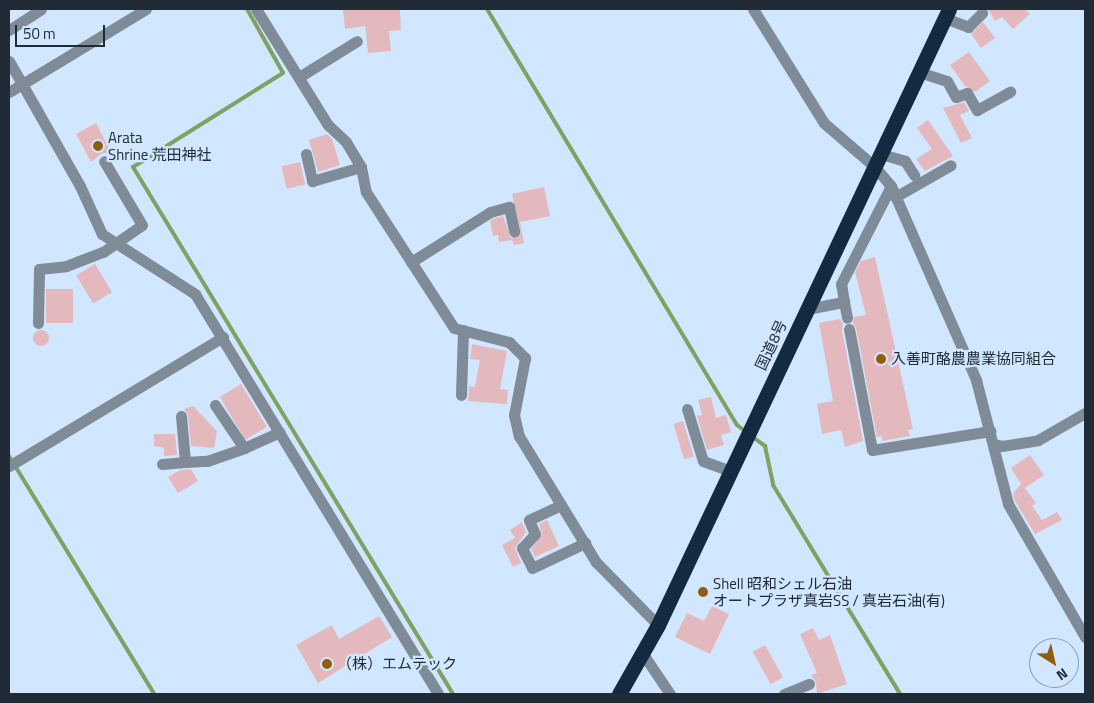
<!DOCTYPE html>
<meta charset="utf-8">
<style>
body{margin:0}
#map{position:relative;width:1094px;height:703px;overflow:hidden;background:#d1e7ff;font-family:"Titillium Web","Noto Sans JP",sans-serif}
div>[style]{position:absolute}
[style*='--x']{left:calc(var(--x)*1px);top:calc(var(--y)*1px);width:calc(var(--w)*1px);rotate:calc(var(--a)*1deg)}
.stream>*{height:4px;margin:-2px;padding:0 2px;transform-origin:2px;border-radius:2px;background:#81a064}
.building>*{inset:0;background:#e4b9be;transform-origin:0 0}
.round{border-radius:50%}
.minor>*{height:11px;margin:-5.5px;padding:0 5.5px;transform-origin:5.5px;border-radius:5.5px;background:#7f8b97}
.highway>*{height:15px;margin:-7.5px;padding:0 7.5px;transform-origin:7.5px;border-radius:7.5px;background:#142a40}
.dots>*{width:14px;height:14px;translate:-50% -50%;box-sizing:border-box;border:2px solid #d1e7ff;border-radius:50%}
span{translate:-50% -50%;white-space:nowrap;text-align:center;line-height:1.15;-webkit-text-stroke:4.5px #d1e7ff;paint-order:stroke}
.poi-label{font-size:15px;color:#212b36}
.left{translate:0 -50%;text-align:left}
.street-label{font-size:15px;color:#212b36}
.frame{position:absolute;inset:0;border:10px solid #212b36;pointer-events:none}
.north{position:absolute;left:1029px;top:638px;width:50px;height:50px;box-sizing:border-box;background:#d1e7ff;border:1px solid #8b9caf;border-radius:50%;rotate:145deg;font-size:14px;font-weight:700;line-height:20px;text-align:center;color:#212b36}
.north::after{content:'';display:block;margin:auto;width:18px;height:22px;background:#905d0d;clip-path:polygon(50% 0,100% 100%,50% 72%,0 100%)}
.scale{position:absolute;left:15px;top:25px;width:90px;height:22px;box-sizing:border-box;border:2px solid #212b36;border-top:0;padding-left:6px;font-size:15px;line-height:18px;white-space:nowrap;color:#212b36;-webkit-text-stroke:4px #d1e7ff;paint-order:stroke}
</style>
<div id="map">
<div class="stream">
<div style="--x:247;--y:9;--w:73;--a:60.6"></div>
<div style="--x:283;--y:73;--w:177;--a:147.9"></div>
<div style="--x:133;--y:167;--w:617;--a:58.73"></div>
<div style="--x:487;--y:9;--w:485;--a:59"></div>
<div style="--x:737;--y:425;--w:10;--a:37"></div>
<div style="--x:750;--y:435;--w:19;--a:36"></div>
<div style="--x:765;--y:446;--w:40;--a:78"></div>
<div style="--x:773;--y:485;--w:245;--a:58.7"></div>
<div style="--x:9;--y:456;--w:279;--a:58.6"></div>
</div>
<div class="building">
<div style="clip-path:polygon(343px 9px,400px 9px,401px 30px,389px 31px,391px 51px,368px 53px,365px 26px,345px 29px)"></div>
<div style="clip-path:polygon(988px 9px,1025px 9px,1030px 14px,1013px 29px,1002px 17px,995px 21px)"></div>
<div style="clip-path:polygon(983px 22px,995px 38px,981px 48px,971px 34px)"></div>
<div style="clip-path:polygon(969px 52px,990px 81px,975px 92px,965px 86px,950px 65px)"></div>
<div style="clip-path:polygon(964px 102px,969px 111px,960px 115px,972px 138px,961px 143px,943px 108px)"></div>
<div style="clip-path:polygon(928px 120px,953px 156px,925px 171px,916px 159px,932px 149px,917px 128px)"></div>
<div style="clip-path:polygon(96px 123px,111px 152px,101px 154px,91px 162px,76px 134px)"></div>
<div style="clip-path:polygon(327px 134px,332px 139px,340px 165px,318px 172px,309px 140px)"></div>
<div style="left:300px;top:162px;width:23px;height:19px;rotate:77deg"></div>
<div style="clip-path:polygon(544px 187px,550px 216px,520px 222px,524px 243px,514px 245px,512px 240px,499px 242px,498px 235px,493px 236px,490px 221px,493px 219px,503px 216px,511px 238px,521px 233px,512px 194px)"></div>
<div style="clip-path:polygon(875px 257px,913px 429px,908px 430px,910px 436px,882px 441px,882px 436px,877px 437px,856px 328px,853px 323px,854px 317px,866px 315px,855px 272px,861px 261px)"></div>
<div style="left:95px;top:264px;width:33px;height:22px;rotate:59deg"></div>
<div style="left:46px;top:289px;width:27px;height:34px"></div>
<div style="clip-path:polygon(840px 319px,843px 324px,842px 330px,863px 441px,845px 447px,841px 430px,822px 434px,817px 404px,833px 401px,819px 323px)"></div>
<div class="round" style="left:33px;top:330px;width:16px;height:16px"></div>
<div style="clip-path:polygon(472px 344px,507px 351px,500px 389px,508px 390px,507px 404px,468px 401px,469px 386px,475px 387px,480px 360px,470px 359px)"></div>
<div style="left:241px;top:384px;width:50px;height:25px;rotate:59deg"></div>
<div style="clip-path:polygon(711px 397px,716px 418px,726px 415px,731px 432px,721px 435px,724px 445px,707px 450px,697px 416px,702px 415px,698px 400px)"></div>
<div style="clip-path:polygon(193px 406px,217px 431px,214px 448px,191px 446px,188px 415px,184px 409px)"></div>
<div style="left:683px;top:421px;width:37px;height:10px;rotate:73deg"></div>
<div style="clip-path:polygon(154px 434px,175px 434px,177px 455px,164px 456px,164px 448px,154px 446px)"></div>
<div style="clip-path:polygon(1030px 455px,1044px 475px,1025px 488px,1036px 503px,1032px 506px,1042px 520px,1057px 512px,1062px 520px,1035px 534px,1015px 501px,1013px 493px,1021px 484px,1011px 468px)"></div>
<div style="clip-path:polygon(191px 469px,198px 481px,178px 493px,168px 477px,180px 470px)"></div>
<div style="clip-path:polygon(547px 520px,559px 546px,535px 557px,531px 549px,542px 535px,539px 524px)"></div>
<div style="clip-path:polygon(522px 522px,526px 532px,515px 548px,521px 563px,513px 567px,502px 545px,515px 538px,510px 530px)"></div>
<div style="clip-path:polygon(712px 606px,729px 614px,710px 654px,675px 637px,687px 613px,704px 621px)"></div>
<div style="clip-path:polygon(379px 616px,392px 637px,318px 683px,296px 645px,332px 625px,339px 639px)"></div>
<div style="clip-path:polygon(813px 628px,819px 640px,830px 635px,847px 684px,817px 694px,816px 682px,811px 675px,817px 673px,800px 634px)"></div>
<div style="left:765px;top:645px;width:37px;height:14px;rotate:61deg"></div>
</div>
<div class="minor">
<div style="--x:256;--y:9;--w:137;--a:58.2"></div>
<div style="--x:328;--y:125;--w:25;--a:43"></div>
<div style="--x:346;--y:142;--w:29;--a:59"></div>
<div style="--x:361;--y:167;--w:25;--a:79"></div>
<div style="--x:366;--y:192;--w:162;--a:57.1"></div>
<div style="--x:454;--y:328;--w:57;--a:14.3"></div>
<div style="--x:509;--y:342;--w:23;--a:45"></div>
<div style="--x:525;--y:358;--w:58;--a:100.9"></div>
<div style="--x:514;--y:415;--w:22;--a:77"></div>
<div style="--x:519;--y:436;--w:148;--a:58.6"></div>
<div style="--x:596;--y:562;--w:88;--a:45.5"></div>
<div style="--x:753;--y:9;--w:134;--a:58.1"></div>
<div style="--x:824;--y:123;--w:67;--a:40.8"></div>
<div style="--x:875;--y:167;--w:25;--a:50"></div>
<div style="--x:891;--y:186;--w:212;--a:66.3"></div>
<div style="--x:976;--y:380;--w:128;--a:75.5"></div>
<div style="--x:1008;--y:504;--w:154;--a:59.9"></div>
<div style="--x:945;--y:18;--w:25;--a:21"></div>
<div style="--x:968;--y:27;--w:20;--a:-45"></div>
<div style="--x:9;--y:30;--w:38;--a:-33"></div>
<div style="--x:9;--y:61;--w:144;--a:60.4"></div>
<div style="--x:80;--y:186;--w:53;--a:65.4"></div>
<div style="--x:102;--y:234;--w:111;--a:32.8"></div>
<div style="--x:195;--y:294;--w:468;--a:58.7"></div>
<div style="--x:919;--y:72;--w:29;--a:18"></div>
<div style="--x:947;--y:81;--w:18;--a:61"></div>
<div style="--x:956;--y:97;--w:12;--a:-20"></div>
<div style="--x:967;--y:93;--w:20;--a:60"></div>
<div style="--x:977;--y:110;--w:38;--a:-29"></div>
<div style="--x:299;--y:77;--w:68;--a:-31.8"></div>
<div style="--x:9;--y:92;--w:160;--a:-31.2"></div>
<div style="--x:306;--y:154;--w:28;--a:77"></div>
<div style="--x:312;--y:181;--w:51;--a:-15.9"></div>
<div style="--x:881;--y:154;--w:25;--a:16"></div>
<div style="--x:905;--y:161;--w:17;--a:57"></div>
<div style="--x:895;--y:197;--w:64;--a:-29.7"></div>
<div style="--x:411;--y:262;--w:93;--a:-32.3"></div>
<div style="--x:490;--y:212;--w:20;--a:-15"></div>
<div style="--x:509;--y:207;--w:25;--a:78"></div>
<div style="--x:844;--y:302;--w:18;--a:-99"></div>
<div style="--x:841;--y:284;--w:110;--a:-63"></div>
<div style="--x:807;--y:309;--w:38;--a:-11"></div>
<div style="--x:844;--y:302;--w:16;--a:79"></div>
<div style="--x:38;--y:323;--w:54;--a:-88.9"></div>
<div style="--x:39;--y:269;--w:27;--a:-6"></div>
<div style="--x:66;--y:266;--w:40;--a:-21"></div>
<div style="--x:103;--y:252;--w:47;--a:-34.7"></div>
<div style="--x:142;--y:225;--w:74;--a:-120.7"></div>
<div style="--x:849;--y:329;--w:123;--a:79.2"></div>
<div style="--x:872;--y:450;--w:120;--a:-9.1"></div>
<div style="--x:461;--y:395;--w:65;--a:-88.2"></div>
<div style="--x:215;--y:405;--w:52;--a:56"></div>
<div style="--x:244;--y:448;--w:39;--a:-24"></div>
<div style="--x:687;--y:409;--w:54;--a:72.9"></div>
<div style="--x:703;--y:461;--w:30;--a:20"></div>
<div style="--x:181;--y:416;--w:46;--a:85"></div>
<div style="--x:185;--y:462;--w:22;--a:-3"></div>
<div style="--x:207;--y:461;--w:39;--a:-19"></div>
<div style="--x:994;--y:444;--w:8;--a:14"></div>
<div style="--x:1002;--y:446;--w:36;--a:-9"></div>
<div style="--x:1038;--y:440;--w:54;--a:-29.9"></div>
<div style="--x:162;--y:464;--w:23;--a:-5"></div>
<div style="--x:9;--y:466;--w:250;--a:-31.1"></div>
<div style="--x:561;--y:505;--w:35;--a:155"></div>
<div style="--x:529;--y:520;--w:15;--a:67"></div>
<div style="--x:535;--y:534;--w:19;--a:133"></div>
<div style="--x:522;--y:548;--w:22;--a:63"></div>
<div style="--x:532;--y:568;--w:59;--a:-25.3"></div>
<div style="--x:643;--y:654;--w:48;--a:56"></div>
<div style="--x:784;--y:694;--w:27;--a:-22"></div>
</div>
<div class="highway">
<div style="--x:619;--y:694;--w:79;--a:-60.5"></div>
<div style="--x:658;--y:625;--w:681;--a:-64.71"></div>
</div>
<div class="dots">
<div style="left:98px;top:146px;background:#905d0d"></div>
<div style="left:881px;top:359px;background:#905d0d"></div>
<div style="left:703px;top:592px;background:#905d0d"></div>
<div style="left:327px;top:664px;background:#905d0d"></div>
</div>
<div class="poi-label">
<span class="left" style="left:108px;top:146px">Arata<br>Shrine 荒田神社</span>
<span class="left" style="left:891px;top:359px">入善町酪農農業協同組合</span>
<span class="left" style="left:713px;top:592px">Shell 昭和シェル石油<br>オートプラザ真岩SS / 真岩石油(有)</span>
<span class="left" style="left:337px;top:664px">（株）エムテック</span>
</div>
<div class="street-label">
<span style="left:771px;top:345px;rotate:-65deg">国道8号</span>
</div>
<div class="frame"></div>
<div class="north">N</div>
<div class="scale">50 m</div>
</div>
